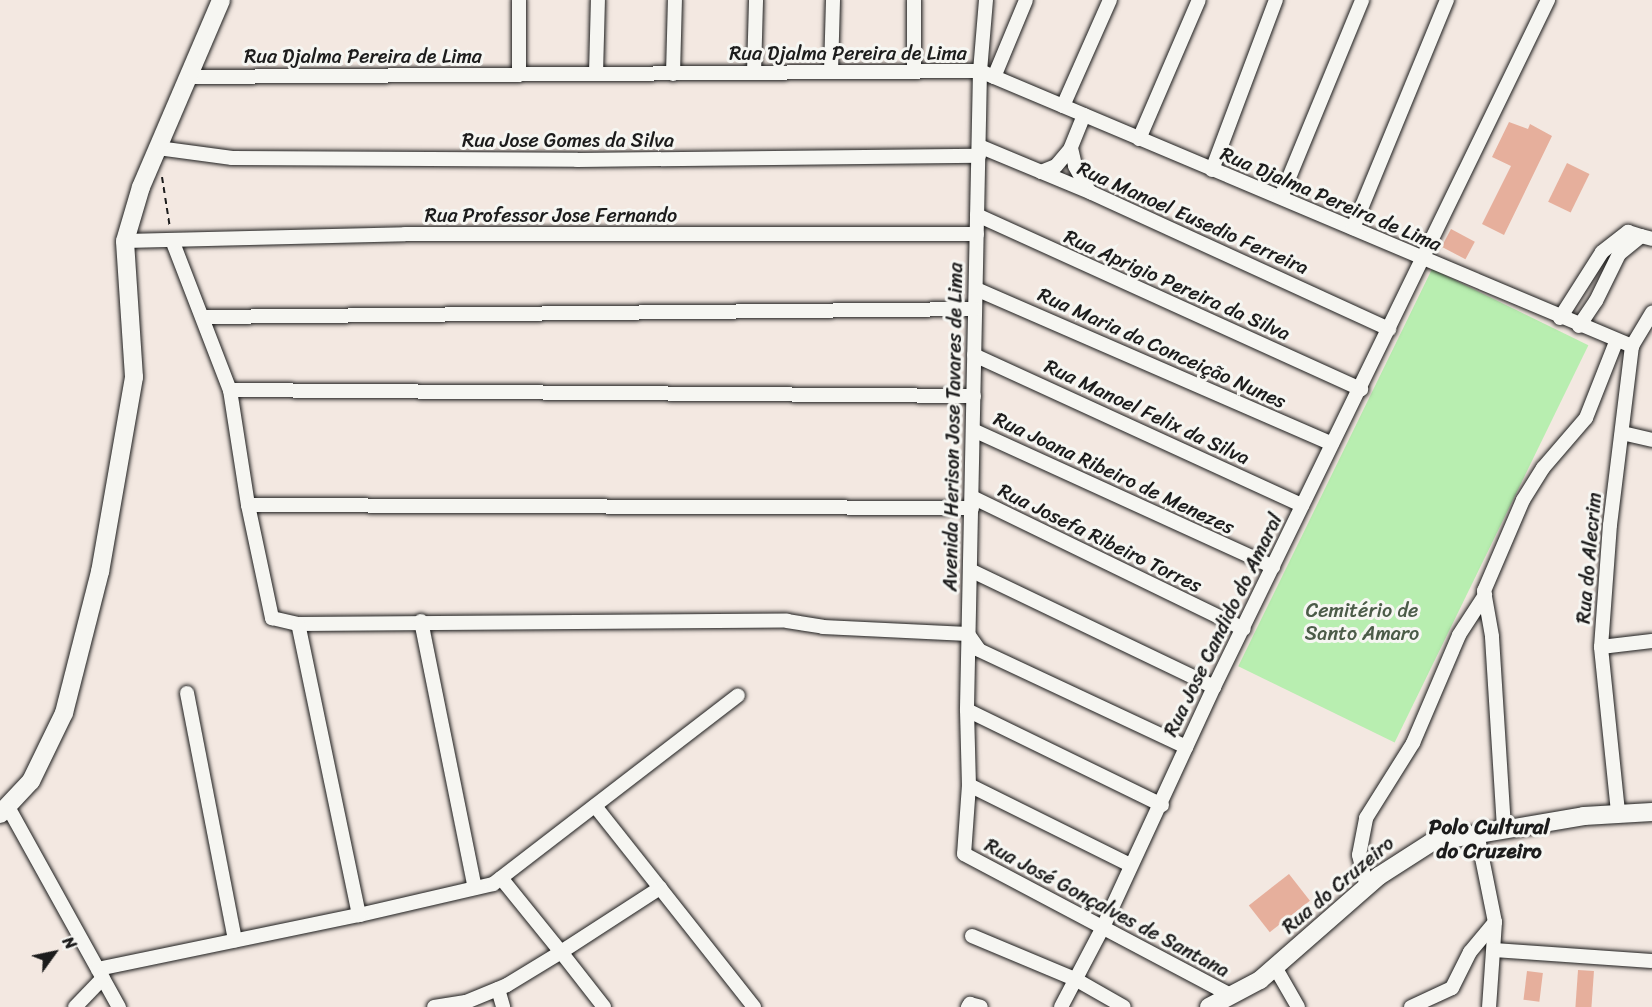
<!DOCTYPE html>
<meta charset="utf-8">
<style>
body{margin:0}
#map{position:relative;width:1652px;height:1007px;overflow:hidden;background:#f3e8e1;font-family:Sriracha,sans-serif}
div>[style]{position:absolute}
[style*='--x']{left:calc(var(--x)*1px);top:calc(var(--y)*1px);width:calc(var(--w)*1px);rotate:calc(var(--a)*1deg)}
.green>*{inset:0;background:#b8eeb0;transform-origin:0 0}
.building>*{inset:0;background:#e6af9c;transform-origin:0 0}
.path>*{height:2px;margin-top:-1px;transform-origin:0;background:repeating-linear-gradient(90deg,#1c1c1c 0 6px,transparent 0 10.5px)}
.roads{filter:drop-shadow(0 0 2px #1c1c1c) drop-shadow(0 0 2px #1c1c1c)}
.street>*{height:14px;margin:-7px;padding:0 7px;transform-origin:7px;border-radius:7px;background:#f6f6f2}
.secondary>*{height:18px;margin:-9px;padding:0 9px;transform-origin:9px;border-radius:9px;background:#f6f6f2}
span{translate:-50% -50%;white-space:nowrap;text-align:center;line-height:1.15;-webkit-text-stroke:6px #f6f6f2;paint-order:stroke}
.street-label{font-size:20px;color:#1c1c1c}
.park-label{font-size:20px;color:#4b5b48}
.neighbourhood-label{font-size:21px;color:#1c1c1c;font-weight:700}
.north{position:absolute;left:24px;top:923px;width:60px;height:60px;-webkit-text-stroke:4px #f6f6f2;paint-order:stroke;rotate:57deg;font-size:16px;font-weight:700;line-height:24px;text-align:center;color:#1c1c1c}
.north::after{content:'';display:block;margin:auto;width:21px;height:27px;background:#1c1c1c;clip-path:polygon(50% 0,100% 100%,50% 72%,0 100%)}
</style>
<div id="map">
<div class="green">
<div style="left:1432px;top:269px;width:174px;height:442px;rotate:26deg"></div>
</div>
<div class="building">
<div style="clip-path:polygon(1509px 122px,1528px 129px,1530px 124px,1552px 136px,1504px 235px,1482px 224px,1511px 166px,1492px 157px)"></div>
<div style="left:1567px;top:163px;width:25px;height:43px;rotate:26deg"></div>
<div style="left:1451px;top:229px;width:27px;height:20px;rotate:28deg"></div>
<div style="left:1289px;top:874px;width:34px;height:51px;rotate:52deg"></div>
<div style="left:1578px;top:970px;width:16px;height:37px;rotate:4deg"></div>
<div style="left:1527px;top:971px;width:16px;height:29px;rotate:7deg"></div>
</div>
<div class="path">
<div style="--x:162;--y:177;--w:52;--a:81.1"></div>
</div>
<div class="roads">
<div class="street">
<div style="--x:914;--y:0;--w:72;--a:90"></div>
<div style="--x:986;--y:0;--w:71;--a:94.8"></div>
<div style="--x:980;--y:71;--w:639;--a:91.17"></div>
<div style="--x:967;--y:710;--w:75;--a:88.5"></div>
<div style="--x:969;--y:785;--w:69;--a:94.1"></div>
<div style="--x:964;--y:854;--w:303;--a:27.9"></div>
<div style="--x:831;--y:72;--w:72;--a:-88.4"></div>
<div style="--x:754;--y:73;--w:73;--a:-88.4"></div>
<div style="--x:596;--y:74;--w:74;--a:-88.5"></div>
<div style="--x:673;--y:74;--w:74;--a:-88.5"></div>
<div style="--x:519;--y:75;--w:75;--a:-90"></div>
<div style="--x:189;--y:77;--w:791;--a:-0.43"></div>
<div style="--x:980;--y:71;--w:708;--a:22.87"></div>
<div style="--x:994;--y:77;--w:83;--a:-67.4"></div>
<div style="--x:1063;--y:106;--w:116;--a:-66.1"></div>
<div style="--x:1084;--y:115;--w:35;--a:112"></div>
<div style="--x:1071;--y:148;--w:18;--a:77"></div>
<div style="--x:1075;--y:166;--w:29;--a:61"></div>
<div style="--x:1139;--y:139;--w:151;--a:-66.7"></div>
<div style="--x:979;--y:146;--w:122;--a:22.6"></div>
<div style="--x:1092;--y:193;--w:327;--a:24.6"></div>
<div style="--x:158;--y:148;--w:75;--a:7.7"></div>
<div style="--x:232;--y:158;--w:345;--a:0.3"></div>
<div style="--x:577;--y:160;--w:402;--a:-0.6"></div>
<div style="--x:1212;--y:170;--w:182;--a:-69.4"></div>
<div style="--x:1041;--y:172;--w:16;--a:-22"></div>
<div style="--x:1056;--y:166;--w:23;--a:-50"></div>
<div style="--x:1281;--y:197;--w:213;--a:-67.6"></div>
<div style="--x:977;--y:215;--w:422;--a:24.4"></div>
<div style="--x:1353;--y:228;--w:247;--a:-67.6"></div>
<div style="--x:172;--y:240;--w:161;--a:68.9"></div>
<div style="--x:230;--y:390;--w:116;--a:81.1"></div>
<div style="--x:248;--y:505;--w:724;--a:0.24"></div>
<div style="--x:125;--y:241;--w:280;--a:-1.4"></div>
<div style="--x:405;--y:234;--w:572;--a:0"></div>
<div style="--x:976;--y:289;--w:388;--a:23.5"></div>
<div style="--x:203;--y:317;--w:772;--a:-0.59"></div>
<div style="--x:1560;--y:318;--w:78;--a:-57.5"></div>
<div style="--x:1602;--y:252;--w:33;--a:-38"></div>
<div style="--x:1628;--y:232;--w:14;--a:17"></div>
<div style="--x:1579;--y:326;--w:30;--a:-56"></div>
<div style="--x:1596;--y:301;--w:52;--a:-63.9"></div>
<div style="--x:1619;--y:254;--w:28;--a:-39"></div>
<div style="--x:1641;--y:236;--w:11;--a:15"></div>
<div style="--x:974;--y:355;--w:361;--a:24.6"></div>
<div style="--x:230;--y:390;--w:744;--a:0.46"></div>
<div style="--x:973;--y:430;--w:330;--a:24.5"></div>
<div style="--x:1622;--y:433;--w:31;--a:13"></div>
<div style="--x:972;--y:497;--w:302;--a:25.9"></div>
<div style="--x:248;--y:505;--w:116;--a:78"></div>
<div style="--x:272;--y:618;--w:27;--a:13"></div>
<div style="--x:298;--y:624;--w:489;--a:-0.4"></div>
<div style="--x:787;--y:621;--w:36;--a:9"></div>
<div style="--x:823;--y:627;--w:145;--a:2.8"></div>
<div style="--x:970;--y:570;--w:271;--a:25.6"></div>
<div style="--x:421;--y:621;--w:272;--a:78.6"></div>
<div style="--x:968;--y:634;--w:19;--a:55"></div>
<div style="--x:979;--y:650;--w:229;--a:25.1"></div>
<div style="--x:1601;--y:647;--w:51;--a:-6.7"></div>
<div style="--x:187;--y:693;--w:252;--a:79"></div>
<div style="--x:967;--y:710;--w:217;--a:26"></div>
<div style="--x:969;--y:785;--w:180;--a:26.4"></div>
<div style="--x:595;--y:806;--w:105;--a:51.6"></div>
<div style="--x:8;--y:807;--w:229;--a:61"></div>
<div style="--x:1618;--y:812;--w:166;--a:-95.9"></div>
<div style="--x:1601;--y:647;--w:122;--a:-85.8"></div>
<div style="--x:1610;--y:525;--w:180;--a:-83"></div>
<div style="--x:1632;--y:346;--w:39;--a:-59"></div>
<div style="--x:1504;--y:828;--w:192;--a:-93.6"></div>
<div style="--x:1492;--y:636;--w:46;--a:-100.1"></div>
<div style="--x:1484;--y:591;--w:99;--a:-66.8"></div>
<div style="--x:1523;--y:500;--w:38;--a:-58"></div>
<div style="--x:1543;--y:468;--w:66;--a:-49.3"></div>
<div style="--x:1586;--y:418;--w:82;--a:-68.5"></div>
<div style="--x:1477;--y:833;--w:91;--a:78.6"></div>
<div style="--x:1495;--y:922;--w:85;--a:94"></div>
<div style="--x:501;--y:878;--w:95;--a:51"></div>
<div style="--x:561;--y:952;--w:118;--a:-32.9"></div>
<div style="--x:660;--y:888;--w:152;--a:51.7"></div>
<div style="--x:1367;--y:887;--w:33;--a:-104"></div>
<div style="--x:1359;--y:855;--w:38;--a:-79"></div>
<div style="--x:1366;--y:818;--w:89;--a:-57.9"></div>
<div style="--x:1413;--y:743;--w:117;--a:-66.9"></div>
<div style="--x:1459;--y:635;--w:48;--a:-57"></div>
<div style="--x:359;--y:915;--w:138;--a:-13"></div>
<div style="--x:493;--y:884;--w:309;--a:-37.6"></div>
<div style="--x:972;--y:936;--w:112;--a:22.7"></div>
<div style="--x:1075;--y:979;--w:56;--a:29.7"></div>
<div style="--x:1494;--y:950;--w:158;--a:4"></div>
<div style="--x:1275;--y:967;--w:46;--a:60.1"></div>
<div style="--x:98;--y:969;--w:267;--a:-11.7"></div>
<div style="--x:359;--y:915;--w:297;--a:-101.8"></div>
<div style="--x:498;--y:989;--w:19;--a:74"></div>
<div style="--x:75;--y:1007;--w:40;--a:-46"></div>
<div style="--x:434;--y:1007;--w:32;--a:-9"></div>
<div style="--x:466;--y:1002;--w:44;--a:-22.5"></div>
<div style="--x:507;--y:985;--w:63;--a:-31.4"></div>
<div style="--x:561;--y:952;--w:70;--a:52"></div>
<div style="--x:968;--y:1007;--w:4;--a:-56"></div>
<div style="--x:970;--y:1004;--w:11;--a:15"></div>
<div style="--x:1061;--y:1007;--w:93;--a:-62.3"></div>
<div style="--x:1104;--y:925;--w:262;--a:-65.2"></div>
<div style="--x:1214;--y:687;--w:764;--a:-64.07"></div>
<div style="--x:1411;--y:1007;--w:45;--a:-24.9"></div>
<div style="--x:1452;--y:988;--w:40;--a:-63.4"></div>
<div style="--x:1470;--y:952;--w:39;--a:-50"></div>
</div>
<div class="secondary">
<div style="--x:0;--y:814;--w:45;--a:-46.8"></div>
<div style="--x:31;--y:781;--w:76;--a:-64.1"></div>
<div style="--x:64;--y:713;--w:146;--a:-75.7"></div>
<div style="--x:100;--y:572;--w:198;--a:-80.1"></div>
<div style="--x:134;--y:377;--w:136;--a:-93.8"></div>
<div style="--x:125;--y:241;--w:56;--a:-73.5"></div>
<div style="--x:141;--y:187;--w:203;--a:-66.8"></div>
<div style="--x:1209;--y:1007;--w:58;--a:-27.9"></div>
<div style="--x:1260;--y:980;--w:158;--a:-41.2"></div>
<div style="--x:1379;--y:876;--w:63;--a:-32.7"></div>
<div style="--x:1432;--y:842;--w:154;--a:-9.7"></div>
<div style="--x:1584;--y:816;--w:68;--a:-3.4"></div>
</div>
</div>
<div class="street-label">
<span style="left:848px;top:53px">Rua Djalma Pereira de Lima</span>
<span style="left:363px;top:56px">Rua Djalma Pereira de Lima</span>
<span style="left:568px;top:140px">Rua Jose Gomes da Silva</span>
<span style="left:1331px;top:199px;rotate:23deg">Rua Djalma Pereira de Lima</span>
<span style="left:551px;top:215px">Rua Professor Jose Fernando</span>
<span style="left:1193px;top:218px;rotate:24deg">Rua Manoel Eusedio Ferreira</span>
<span style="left:1177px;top:285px;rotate:24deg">Rua Aprigio Pereira da Silva</span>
<span style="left:1162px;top:348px;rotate:24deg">Rua Maria da Conceição Nunes</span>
<span style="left:1147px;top:412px;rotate:25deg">Rua Manoel Felix da Silva</span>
<span style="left:953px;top:427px;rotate:-89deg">Avenida Herison Jose Tavares de Lima</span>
<span style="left:1114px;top:473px;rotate:25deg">Rua Joana Ribeiro de Menezes</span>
<span style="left:1100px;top:538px;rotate:26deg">Rua Josefa Ribeiro Torres</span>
<span style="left:1589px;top:558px;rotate:-85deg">Rua do Alecrim</span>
<span style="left:1223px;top:625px;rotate:-64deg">Rua Jose Candido do Amaral</span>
<span style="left:1338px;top:885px;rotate:-40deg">Rua do Cruzeiro</span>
<span style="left:1107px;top:908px;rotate:28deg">Rua José Gonçalves de Santana</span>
</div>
<div class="park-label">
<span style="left:1362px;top:622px">Cemitério de<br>Santo Amaro</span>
</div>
<div class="neighbourhood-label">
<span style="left:1489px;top:839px">Polo Cultural<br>do Cruzeiro</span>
</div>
<div class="north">N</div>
</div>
